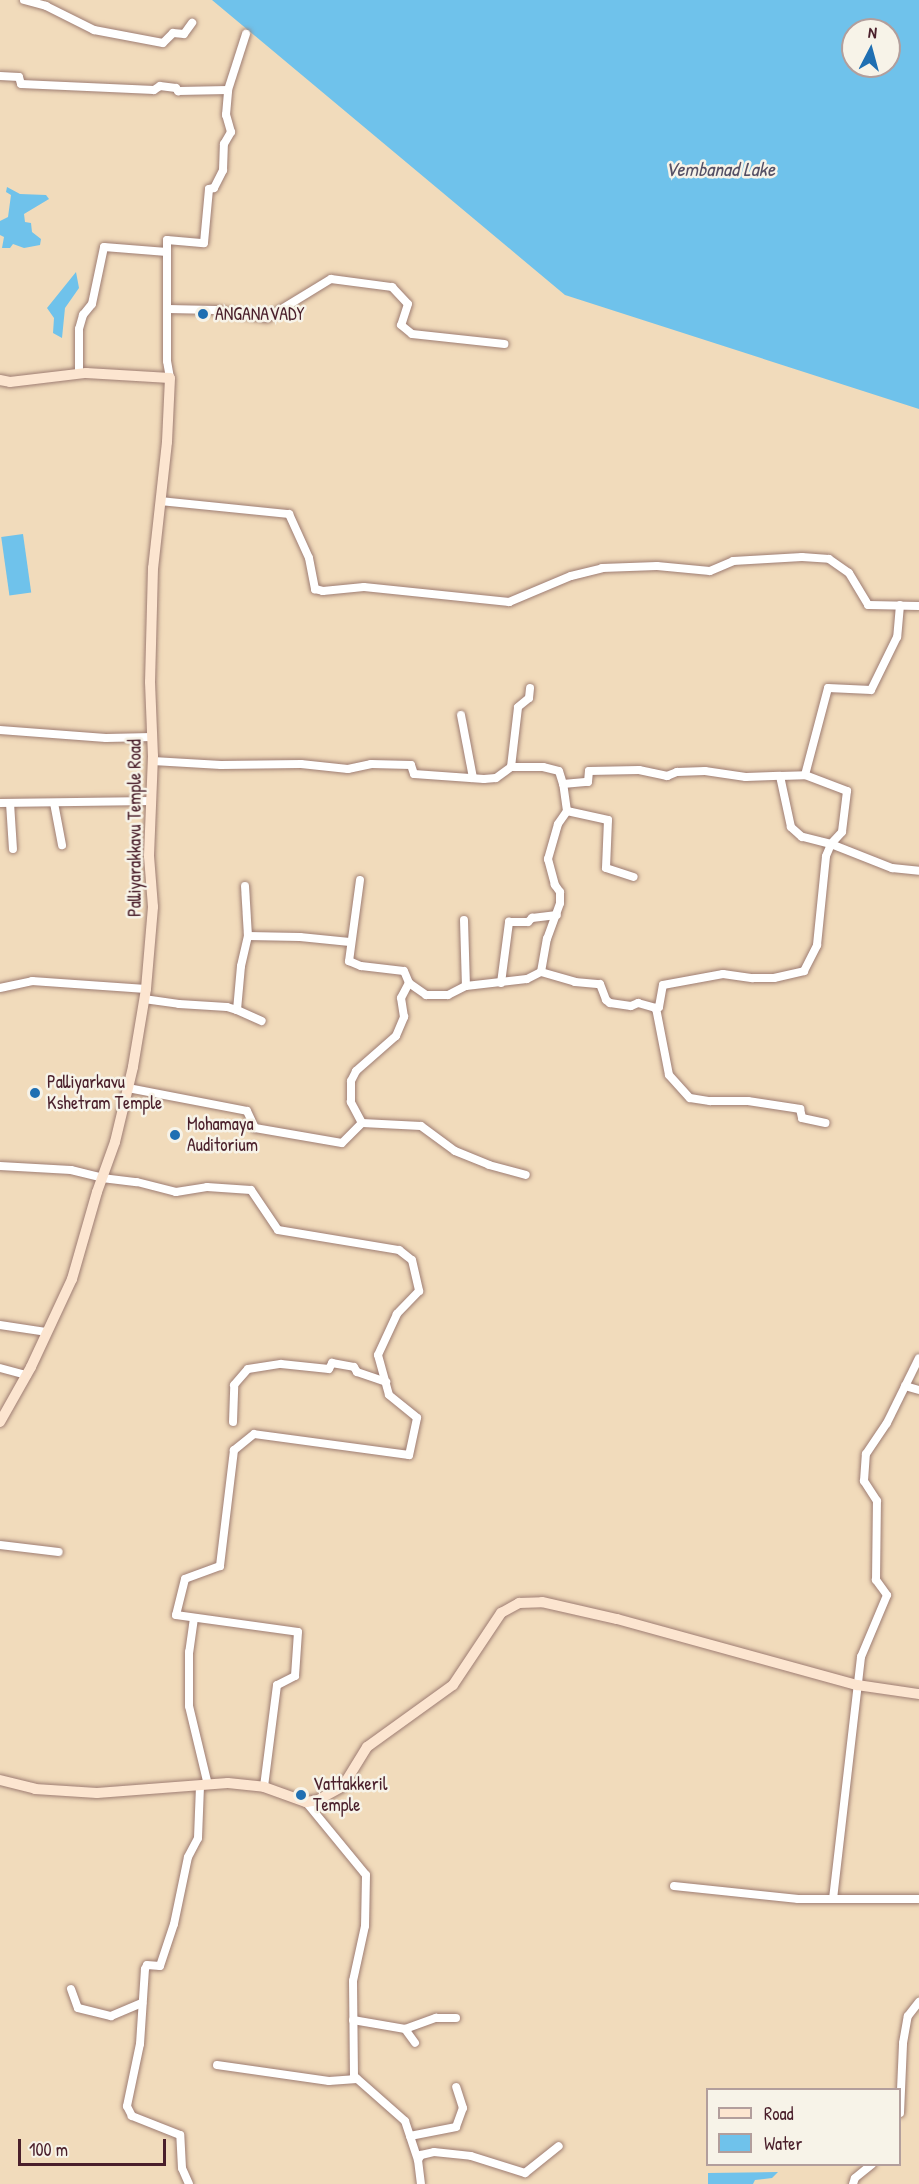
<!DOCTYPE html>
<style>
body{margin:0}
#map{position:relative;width:919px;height:2184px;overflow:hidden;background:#f1dbbb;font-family:"Patrick Hand",sans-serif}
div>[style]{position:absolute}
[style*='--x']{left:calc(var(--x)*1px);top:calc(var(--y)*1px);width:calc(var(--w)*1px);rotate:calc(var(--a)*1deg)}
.water>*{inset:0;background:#6fc2eb;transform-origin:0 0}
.roads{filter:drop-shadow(0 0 2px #9e7d73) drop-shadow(0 0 2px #9e7d73)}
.street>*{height:8px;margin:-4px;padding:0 4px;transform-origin:4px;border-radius:4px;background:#fff}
.secondary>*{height:10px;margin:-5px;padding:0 5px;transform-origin:5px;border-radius:5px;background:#fce5d0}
.dots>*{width:16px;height:16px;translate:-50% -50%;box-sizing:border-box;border:3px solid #f7f3e8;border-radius:50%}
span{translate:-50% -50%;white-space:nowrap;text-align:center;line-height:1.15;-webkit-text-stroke:5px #f7f3e8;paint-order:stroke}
.poi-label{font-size:18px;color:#4a1f2b}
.left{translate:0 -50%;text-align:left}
.street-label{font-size:18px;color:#4a1f2b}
.water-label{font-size:20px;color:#555065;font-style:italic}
.legend{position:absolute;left:706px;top:2088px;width:195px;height:78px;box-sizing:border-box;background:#f7f3e8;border:2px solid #b29e9c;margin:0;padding:8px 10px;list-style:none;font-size:18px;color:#4a1f2b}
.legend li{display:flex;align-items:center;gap:12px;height:30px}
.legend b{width:30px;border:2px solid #b29e9c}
.north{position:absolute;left:841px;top:18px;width:60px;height:60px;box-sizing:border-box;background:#f7f3e8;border:2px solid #b29e9c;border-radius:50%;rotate:6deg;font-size:16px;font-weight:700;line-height:24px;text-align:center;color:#4a1f2b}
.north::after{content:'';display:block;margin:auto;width:21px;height:27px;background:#1f6fb2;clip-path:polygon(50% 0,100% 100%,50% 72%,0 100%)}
.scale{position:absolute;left:18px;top:2139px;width:148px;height:27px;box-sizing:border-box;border:3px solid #4a1f2b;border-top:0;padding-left:8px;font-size:18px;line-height:21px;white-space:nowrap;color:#4a1f2b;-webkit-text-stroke:4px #f7f3e8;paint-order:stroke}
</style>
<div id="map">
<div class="water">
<div style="clip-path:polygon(evenodd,212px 0,919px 0,919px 409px,565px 295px,212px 0,853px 30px,889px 30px,889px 66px,853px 66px,853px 30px)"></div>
<div style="clip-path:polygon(7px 187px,20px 194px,46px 195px,49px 199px,24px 214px,25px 222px,31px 223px,32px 232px,41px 239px,40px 245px,24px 248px,13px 244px,10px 248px,2px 248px,4px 237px,0 235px,0 221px,8px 217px,11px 195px,6px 192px)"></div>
<div style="clip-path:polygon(76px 272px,79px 288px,65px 308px,62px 338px,53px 333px,54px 318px,47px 308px)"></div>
<div style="left:23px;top:534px;width:59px;height:22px;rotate:82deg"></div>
<div style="clip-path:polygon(778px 2172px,772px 2178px,755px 2180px,753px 2184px,708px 2184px,708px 2173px)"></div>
</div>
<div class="roads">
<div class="street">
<div style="--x:24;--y:0;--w:23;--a:15"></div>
<div style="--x:46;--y:6;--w:54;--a:26.6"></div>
<div style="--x:94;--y:30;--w:70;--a:10.7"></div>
<div style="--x:163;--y:43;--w:14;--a:-45"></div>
<div style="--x:173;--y:33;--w:11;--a:5"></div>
<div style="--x:184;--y:34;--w:14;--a:-54"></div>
<div style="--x:0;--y:76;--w:19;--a:3"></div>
<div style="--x:19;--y:77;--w:7;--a:74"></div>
<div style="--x:21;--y:84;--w:133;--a:2.6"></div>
<div style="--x:154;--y:90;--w:7;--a:-34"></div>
<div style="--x:160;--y:86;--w:16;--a:7"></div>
<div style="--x:176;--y:88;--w:4;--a:56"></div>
<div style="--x:178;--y:91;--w:50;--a:-1.1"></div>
<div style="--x:168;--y:309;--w:47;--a:1.2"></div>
<div style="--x:215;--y:310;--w:53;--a:8.7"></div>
<div style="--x:267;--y:318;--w:75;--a:-31.4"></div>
<div style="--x:331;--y:279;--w:62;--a:7.5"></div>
<div style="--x:392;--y:287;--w:23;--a:47"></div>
<div style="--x:408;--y:304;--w:22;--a:108"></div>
<div style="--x:401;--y:325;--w:14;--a:39"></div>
<div style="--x:412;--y:334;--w:93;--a:6.2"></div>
<div style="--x:79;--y:374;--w:45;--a:-90"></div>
<div style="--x:79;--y:329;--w:15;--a:-74"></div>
<div style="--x:83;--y:315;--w:14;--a:-51"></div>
<div style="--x:92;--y:304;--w:58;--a:-78.1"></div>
<div style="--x:104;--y:247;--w:63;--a:4.5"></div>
<div style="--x:170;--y:378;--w:17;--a:-100"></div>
<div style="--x:167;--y:361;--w:121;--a:-90"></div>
<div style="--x:167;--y:240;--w:37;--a:5"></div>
<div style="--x:204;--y:243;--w:54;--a:-84.7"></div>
<div style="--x:209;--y:189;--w:5;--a:-11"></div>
<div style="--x:214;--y:188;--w:20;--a:-63"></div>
<div style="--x:223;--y:170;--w:26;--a:-88"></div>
<div style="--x:224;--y:144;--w:14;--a:-60"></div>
<div style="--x:231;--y:132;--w:18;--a:-106"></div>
<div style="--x:226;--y:115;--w:25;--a:-85"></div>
<div style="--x:228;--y:90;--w:59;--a:-72.2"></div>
<div style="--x:160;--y:501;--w:130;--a:5.8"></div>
<div style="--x:289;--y:514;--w:48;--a:65.6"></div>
<div style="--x:309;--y:558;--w:32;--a:79"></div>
<div style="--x:315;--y:589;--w:8;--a:14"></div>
<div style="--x:323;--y:591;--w:41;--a:-5.6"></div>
<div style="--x:364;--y:587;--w:146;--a:5.9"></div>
<div style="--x:509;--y:602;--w:67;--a:-22.8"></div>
<div style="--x:571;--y:576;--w:32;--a:-14"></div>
<div style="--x:602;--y:568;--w:55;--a:-2.1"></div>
<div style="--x:657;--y:566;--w:53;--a:5.4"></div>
<div style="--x:710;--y:571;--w:25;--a:-23"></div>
<div style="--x:733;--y:561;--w:69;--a:-3.3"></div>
<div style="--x:802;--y:557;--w:27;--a:4"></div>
<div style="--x:829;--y:559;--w:24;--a:35"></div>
<div style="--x:849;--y:573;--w:37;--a:59"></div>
<div style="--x:868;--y:605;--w:51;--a:1.1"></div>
<div style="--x:900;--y:605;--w:32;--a:95"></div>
<div style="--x:897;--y:637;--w:59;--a:116.1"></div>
<div style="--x:871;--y:690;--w:43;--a:-177.3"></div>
<div style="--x:828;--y:688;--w:90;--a:104.8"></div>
<div style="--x:805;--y:775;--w:45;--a:20.9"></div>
<div style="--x:847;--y:791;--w:41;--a:97"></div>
<div style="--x:842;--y:832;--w:16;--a:133"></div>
<div style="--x:831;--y:844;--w:66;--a:21.5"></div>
<div style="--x:892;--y:868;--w:27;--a:6"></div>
<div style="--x:461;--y:715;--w:64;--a:79.2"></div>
<div style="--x:0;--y:730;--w:106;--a:4.3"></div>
<div style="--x:106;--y:738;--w:46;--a:-1.2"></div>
<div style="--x:153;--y:761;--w:68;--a:3.4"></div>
<div style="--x:221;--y:765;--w:80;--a:-0.7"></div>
<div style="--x:301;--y:764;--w:47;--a:6.1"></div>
<div style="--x:348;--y:769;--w:24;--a:-12"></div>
<div style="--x:371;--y:764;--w:40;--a:1.4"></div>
<div style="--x:411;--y:765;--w:9;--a:72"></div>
<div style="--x:414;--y:774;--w:70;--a:4.1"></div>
<div style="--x:484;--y:779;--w:12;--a:-5"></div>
<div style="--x:496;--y:778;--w:19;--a:-36"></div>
<div style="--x:511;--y:767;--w:32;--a:0"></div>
<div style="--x:543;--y:767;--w:16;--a:14"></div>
<div style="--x:559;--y:771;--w:14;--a:73"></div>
<div style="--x:563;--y:784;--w:25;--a:-5"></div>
<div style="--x:588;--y:782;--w:11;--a:-85"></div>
<div style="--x:589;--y:771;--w:50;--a:-1.1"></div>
<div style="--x:639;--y:770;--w:29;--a:12"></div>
<div style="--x:667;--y:776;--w:11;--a:-22"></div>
<div style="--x:677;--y:772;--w:28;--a:-2"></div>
<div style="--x:705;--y:771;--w:41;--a:8.3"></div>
<div style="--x:746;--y:777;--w:34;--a:-2"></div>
<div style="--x:511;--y:767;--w:60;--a:-83.3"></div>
<div style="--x:518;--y:707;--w:14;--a:-39"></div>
<div style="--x:529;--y:698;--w:10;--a:-84"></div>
<div style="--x:0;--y:803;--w:151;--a:-0.8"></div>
<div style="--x:10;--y:803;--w:46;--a:86.3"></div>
<div style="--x:54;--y:803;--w:43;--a:79.2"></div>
<div style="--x:567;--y:811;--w:42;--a:12.4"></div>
<div style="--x:608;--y:820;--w:48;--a:92.4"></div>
<div style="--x:606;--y:868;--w:29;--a:18"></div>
<div style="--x:360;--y:880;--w:82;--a:97.7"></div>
<div style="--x:349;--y:961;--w:13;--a:23"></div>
<div style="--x:361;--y:966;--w:43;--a:6.6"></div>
<div style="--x:404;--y:971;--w:13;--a:67"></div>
<div style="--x:245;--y:886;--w:50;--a:86.6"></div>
<div style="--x:464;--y:920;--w:66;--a:88.3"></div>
<div style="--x:541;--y:972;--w:34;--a:-80"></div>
<div style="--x:547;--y:939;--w:38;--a:-70"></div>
<div style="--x:560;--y:903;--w:11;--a:-90"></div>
<div style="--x:560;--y:892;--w:9;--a:-126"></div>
<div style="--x:555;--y:885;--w:27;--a:-105"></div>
<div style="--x:548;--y:859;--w:36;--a:-74"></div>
<div style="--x:558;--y:824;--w:16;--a:-55"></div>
<div style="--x:567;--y:811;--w:27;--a:-98"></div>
<div style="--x:501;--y:983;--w:62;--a:-82.5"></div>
<div style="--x:509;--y:922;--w:19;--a:0"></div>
<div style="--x:528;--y:922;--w:6;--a:-45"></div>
<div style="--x:532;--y:918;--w:25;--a:-7"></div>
<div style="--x:0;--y:988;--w:33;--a:-12"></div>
<div style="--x:32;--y:981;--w:114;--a:4"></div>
<div style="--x:144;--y:999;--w:35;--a:8"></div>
<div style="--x:179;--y:1004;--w:48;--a:3.6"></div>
<div style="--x:227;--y:1007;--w:10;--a:17"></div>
<div style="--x:237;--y:1010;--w:44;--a:-84.8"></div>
<div style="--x:241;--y:966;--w:31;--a:-77"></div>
<div style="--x:248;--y:936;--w:52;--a:1.1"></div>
<div style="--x:300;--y:937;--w:50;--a:5.7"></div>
<div style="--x:656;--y:1008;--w:68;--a:79"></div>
<div style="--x:669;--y:1075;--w:31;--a:48"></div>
<div style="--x:690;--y:1098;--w:20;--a:9"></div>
<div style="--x:710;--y:1101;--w:38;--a:0"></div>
<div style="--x:748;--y:1101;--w:53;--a:8.7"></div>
<div style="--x:800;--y:1109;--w:9;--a:77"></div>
<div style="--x:802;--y:1118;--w:24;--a:12"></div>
<div style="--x:237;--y:1010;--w:27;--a:24"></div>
<div style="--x:128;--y:1088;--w:121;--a:10.9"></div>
<div style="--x:247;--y:1111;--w:19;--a:65"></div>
<div style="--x:255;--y:1128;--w:88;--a:9.8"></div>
<div style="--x:342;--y:1143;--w:28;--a:-45"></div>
<div style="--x:362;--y:1123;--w:59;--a:2.9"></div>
<div style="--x:421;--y:1126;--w:42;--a:36.3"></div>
<div style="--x:455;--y:1151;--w:37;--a:22"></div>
<div style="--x:489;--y:1165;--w:38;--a:15"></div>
<div style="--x:362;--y:1123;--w:24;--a:-118"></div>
<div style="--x:351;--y:1102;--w:21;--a:-90"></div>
<div style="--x:351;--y:1081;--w:11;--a:-63"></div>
<div style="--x:356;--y:1071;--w:53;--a:-41.2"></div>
<div style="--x:396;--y:1036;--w:21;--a:-67"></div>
<div style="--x:404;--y:1017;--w:19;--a:-99"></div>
<div style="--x:401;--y:998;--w:17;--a:-62"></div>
<div style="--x:409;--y:983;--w:21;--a:35"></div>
<div style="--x:426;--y:995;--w:22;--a:0"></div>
<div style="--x:448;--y:995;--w:20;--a:-27"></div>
<div style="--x:466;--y:986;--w:61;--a:-6.5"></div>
<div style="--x:527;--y:979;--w:16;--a:-27"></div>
<div style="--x:541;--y:972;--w:35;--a:16"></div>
<div style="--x:575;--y:982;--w:25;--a:5"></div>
<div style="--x:600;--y:984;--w:17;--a:69"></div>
<div style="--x:606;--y:1000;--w:5;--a:37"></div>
<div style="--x:610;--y:1003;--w:21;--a:8"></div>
<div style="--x:631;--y:1006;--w:8;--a:-23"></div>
<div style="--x:638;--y:1003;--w:18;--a:16"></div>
<div style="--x:655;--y:1008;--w:4;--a:-14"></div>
<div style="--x:659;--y:1007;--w:22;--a:-80"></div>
<div style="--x:663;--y:985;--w:61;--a:-10.4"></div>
<div style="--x:723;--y:974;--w:30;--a:8"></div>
<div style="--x:753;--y:978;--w:21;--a:0"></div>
<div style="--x:774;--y:978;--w:31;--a:-13"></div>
<div style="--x:804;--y:971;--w:29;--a:-63"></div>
<div style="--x:817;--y:945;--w:89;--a:-84.2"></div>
<div style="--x:826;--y:856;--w:13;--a:-67"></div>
<div style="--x:831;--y:844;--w:30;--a:-166"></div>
<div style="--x:802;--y:837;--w:15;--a:-138"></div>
<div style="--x:791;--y:827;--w:52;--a:-102.2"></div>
<div style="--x:780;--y:776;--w:25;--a:-2"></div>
<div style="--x:0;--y:1166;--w:71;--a:3.2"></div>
<div style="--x:71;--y:1170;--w:32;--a:14"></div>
<div style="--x:102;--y:1178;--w:35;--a:7"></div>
<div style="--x:137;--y:1182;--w:40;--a:14.4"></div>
<div style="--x:176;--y:1192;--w:31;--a:-9"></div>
<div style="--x:207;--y:1187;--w:44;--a:3.9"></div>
<div style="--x:251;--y:1190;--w:48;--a:56"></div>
<div style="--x:278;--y:1230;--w:123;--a:9.4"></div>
<div style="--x:399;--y:1250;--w:16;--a:38"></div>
<div style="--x:412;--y:1260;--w:32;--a:77"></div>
<div style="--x:419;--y:1291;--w:32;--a:134"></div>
<div style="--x:397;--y:1314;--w:45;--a:114.9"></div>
<div style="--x:378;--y:1355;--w:41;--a:74.6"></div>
<div style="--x:389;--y:1395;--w:36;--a:39"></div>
<div style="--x:417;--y:1418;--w:38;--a:102"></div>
<div style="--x:409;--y:1455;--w:156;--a:-172.3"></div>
<div style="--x:254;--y:1434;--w:26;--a:141"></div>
<div style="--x:234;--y:1450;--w:117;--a:96.9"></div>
<div style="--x:220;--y:1566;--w:37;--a:160"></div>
<div style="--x:185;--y:1579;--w:37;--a:104"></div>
<div style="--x:176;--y:1615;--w:123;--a:7.9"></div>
<div style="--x:298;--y:1632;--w:44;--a:93.9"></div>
<div style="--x:295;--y:1676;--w:20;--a:153"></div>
<div style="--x:277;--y:1685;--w:103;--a:97.3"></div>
<div style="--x:0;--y:1325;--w:48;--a:8.5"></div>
<div style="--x:0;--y:1368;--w:28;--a:15"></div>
<div style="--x:905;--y:1386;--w:15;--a:16"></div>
<div style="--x:233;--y:1422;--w:37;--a:-88"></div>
<div style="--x:234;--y:1385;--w:21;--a:-49"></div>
<div style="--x:248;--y:1369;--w:33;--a:-9"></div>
<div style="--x:281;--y:1364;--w:48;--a:5.9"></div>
<div style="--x:329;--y:1369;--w:7;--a:-63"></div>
<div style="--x:332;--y:1363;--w:22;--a:10"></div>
<div style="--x:354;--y:1367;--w:6;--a:59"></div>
<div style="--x:357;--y:1372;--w:31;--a:19"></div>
<div style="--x:0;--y:1545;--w:59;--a:6.8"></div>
<div style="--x:194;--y:1618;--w:34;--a:98"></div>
<div style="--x:189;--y:1652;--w:54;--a:90"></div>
<div style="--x:189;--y:1706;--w:81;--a:76.5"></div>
<div style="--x:306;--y:1802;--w:94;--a:50.6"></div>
<div style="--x:366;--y:1875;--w:51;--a:91.1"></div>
<div style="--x:365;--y:1926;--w:56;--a:102.3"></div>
<div style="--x:353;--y:1981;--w:95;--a:89.4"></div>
<div style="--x:354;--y:2076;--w:68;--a:41.4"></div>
<div style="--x:405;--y:2121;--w:41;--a:71.6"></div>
<div style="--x:418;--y:2160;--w:24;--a:83"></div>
<div style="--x:674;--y:1886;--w:125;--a:6"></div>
<div style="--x:798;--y:1899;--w:121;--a:0"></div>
<div style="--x:833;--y:1899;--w:244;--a:-83.4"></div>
<div style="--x:861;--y:1657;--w:67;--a:-67.2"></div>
<div style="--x:887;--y:1595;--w:19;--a:-126"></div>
<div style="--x:876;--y:1580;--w:79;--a:-89.3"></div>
<div style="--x:877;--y:1501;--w:24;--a:-123"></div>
<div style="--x:864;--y:1481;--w:27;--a:-86"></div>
<div style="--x:866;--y:1454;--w:37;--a:-56"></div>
<div style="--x:887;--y:1423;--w:72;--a:-63.8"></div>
<div style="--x:71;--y:1989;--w:20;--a:70"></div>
<div style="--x:78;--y:2008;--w:34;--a:14"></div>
<div style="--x:111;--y:2016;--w:34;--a:-23"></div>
<div style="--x:353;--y:2020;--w:53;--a:9.8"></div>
<div style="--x:405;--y:2029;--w:17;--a:54"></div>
<div style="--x:405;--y:2029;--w:33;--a:-20"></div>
<div style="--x:436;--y:2018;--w:20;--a:0"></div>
<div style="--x:217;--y:2065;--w:113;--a:8.1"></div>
<div style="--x:329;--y:2081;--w:28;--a:-4"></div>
<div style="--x:900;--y:2113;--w:70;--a:-87.5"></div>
<div style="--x:903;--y:2043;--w:27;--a:-80"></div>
<div style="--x:908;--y:2016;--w:18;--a:-52"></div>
<div style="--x:410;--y:2136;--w:47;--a:-11.1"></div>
<div style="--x:456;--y:2127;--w:20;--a:-70"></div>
<div style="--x:463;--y:2108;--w:22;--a:-108"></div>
<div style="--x:418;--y:2160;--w:6;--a:-59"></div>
<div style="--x:421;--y:2155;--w:13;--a:-13"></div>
<div style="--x:434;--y:2152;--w:37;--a:6"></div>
<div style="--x:471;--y:2156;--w:57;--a:17.5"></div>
<div style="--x:525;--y:2173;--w:43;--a:-38.5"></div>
<div style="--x:189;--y:2184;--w:17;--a:-114"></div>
<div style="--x:182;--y:2168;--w:33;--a:-93"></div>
<div style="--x:180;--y:2135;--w:52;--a:-158.4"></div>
<div style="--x:132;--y:2116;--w:11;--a:-117"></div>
<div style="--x:127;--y:2106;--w:63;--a:-78.2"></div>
<div style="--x:140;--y:2044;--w:75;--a:-86.2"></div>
<div style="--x:145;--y:1969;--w:4;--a:-63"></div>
<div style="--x:147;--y:1965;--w:13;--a:4"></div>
<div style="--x:160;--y:1966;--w:44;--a:-71.6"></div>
<div style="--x:174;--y:1924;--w:68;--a:-78.2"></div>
<div style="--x:188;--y:1857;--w:21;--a:-62"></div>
<div style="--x:198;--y:1838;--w:53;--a:-87.8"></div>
<div style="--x:853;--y:2184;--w:6;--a:-72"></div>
<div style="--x:855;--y:2178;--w:22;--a:-39"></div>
</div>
<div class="secondary">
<div style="--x:0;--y:380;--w:10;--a:11"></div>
<div style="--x:10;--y:382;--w:77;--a:-6.8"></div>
<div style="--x:86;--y:373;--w:84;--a:3.4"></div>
<div style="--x:170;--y:378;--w:64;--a:92.7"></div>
<div style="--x:167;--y:442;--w:127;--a:96.3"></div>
<div style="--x:153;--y:568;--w:114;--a:91.5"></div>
<div style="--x:150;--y:682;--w:74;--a:87.7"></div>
<div style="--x:153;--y:756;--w:100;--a:92.3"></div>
<div style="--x:149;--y:856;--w:51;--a:85.5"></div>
<div style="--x:153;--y:907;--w:82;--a:94.9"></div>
<div style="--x:146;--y:989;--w:79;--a:99.5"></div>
<div style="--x:133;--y:1067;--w:77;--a:103.5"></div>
<div style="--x:115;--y:1142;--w:53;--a:109.8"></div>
<div style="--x:97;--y:1192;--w:91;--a:106"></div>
<div style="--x:72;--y:1279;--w:97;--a:115"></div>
<div style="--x:31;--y:1367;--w:63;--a:119.4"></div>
<div style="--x:0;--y:1780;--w:36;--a:14"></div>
<div style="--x:35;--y:1789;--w:62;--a:3.7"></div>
<div style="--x:97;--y:1793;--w:131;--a:-4.4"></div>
<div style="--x:228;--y:1783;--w:36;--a:6"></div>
<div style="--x:264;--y:1787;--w:45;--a:19.7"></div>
<div style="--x:306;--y:1802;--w:12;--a:-9"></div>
<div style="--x:318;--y:1800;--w:29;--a:-29"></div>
<div style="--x:343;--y:1786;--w:46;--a:-58.4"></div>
<div style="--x:367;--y:1747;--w:106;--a:-35.8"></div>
<div style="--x:453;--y:1685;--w:87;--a:-56.3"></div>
<div style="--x:501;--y:1613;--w:21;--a:-29"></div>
<div style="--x:519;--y:1603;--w:23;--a:-2"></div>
<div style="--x:542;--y:1602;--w:77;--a:12.8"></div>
<div style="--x:617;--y:1619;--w:249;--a:15.4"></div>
<div style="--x:857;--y:1685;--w:63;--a:8.3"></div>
</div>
</div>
<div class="dots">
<div style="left:203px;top:314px;background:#1f6fb2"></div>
<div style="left:35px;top:1093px;background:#1f6fb2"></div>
<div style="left:175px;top:1135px;background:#1f6fb2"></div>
<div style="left:301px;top:1795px;background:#1f6fb2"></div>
</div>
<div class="poi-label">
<span class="left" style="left:215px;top:314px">ANGANAVADY</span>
<span class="left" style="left:47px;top:1093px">Palliyarkavu<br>Kshetram Temple</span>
<span class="left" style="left:187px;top:1135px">Mohamaya<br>Auditorium</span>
<span class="left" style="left:313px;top:1795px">Vattakkeril<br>Temple</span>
</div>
<div class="street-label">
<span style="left:135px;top:828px;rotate:-90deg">Palliyarakkavu Temple Road</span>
</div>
<div class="water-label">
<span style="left:720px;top:168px">Vembanad Lake</span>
</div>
<ul class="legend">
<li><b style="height:8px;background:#fce5d0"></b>Road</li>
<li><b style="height:16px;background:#6fc2eb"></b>Water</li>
</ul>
<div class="north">N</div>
<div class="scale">100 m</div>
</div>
